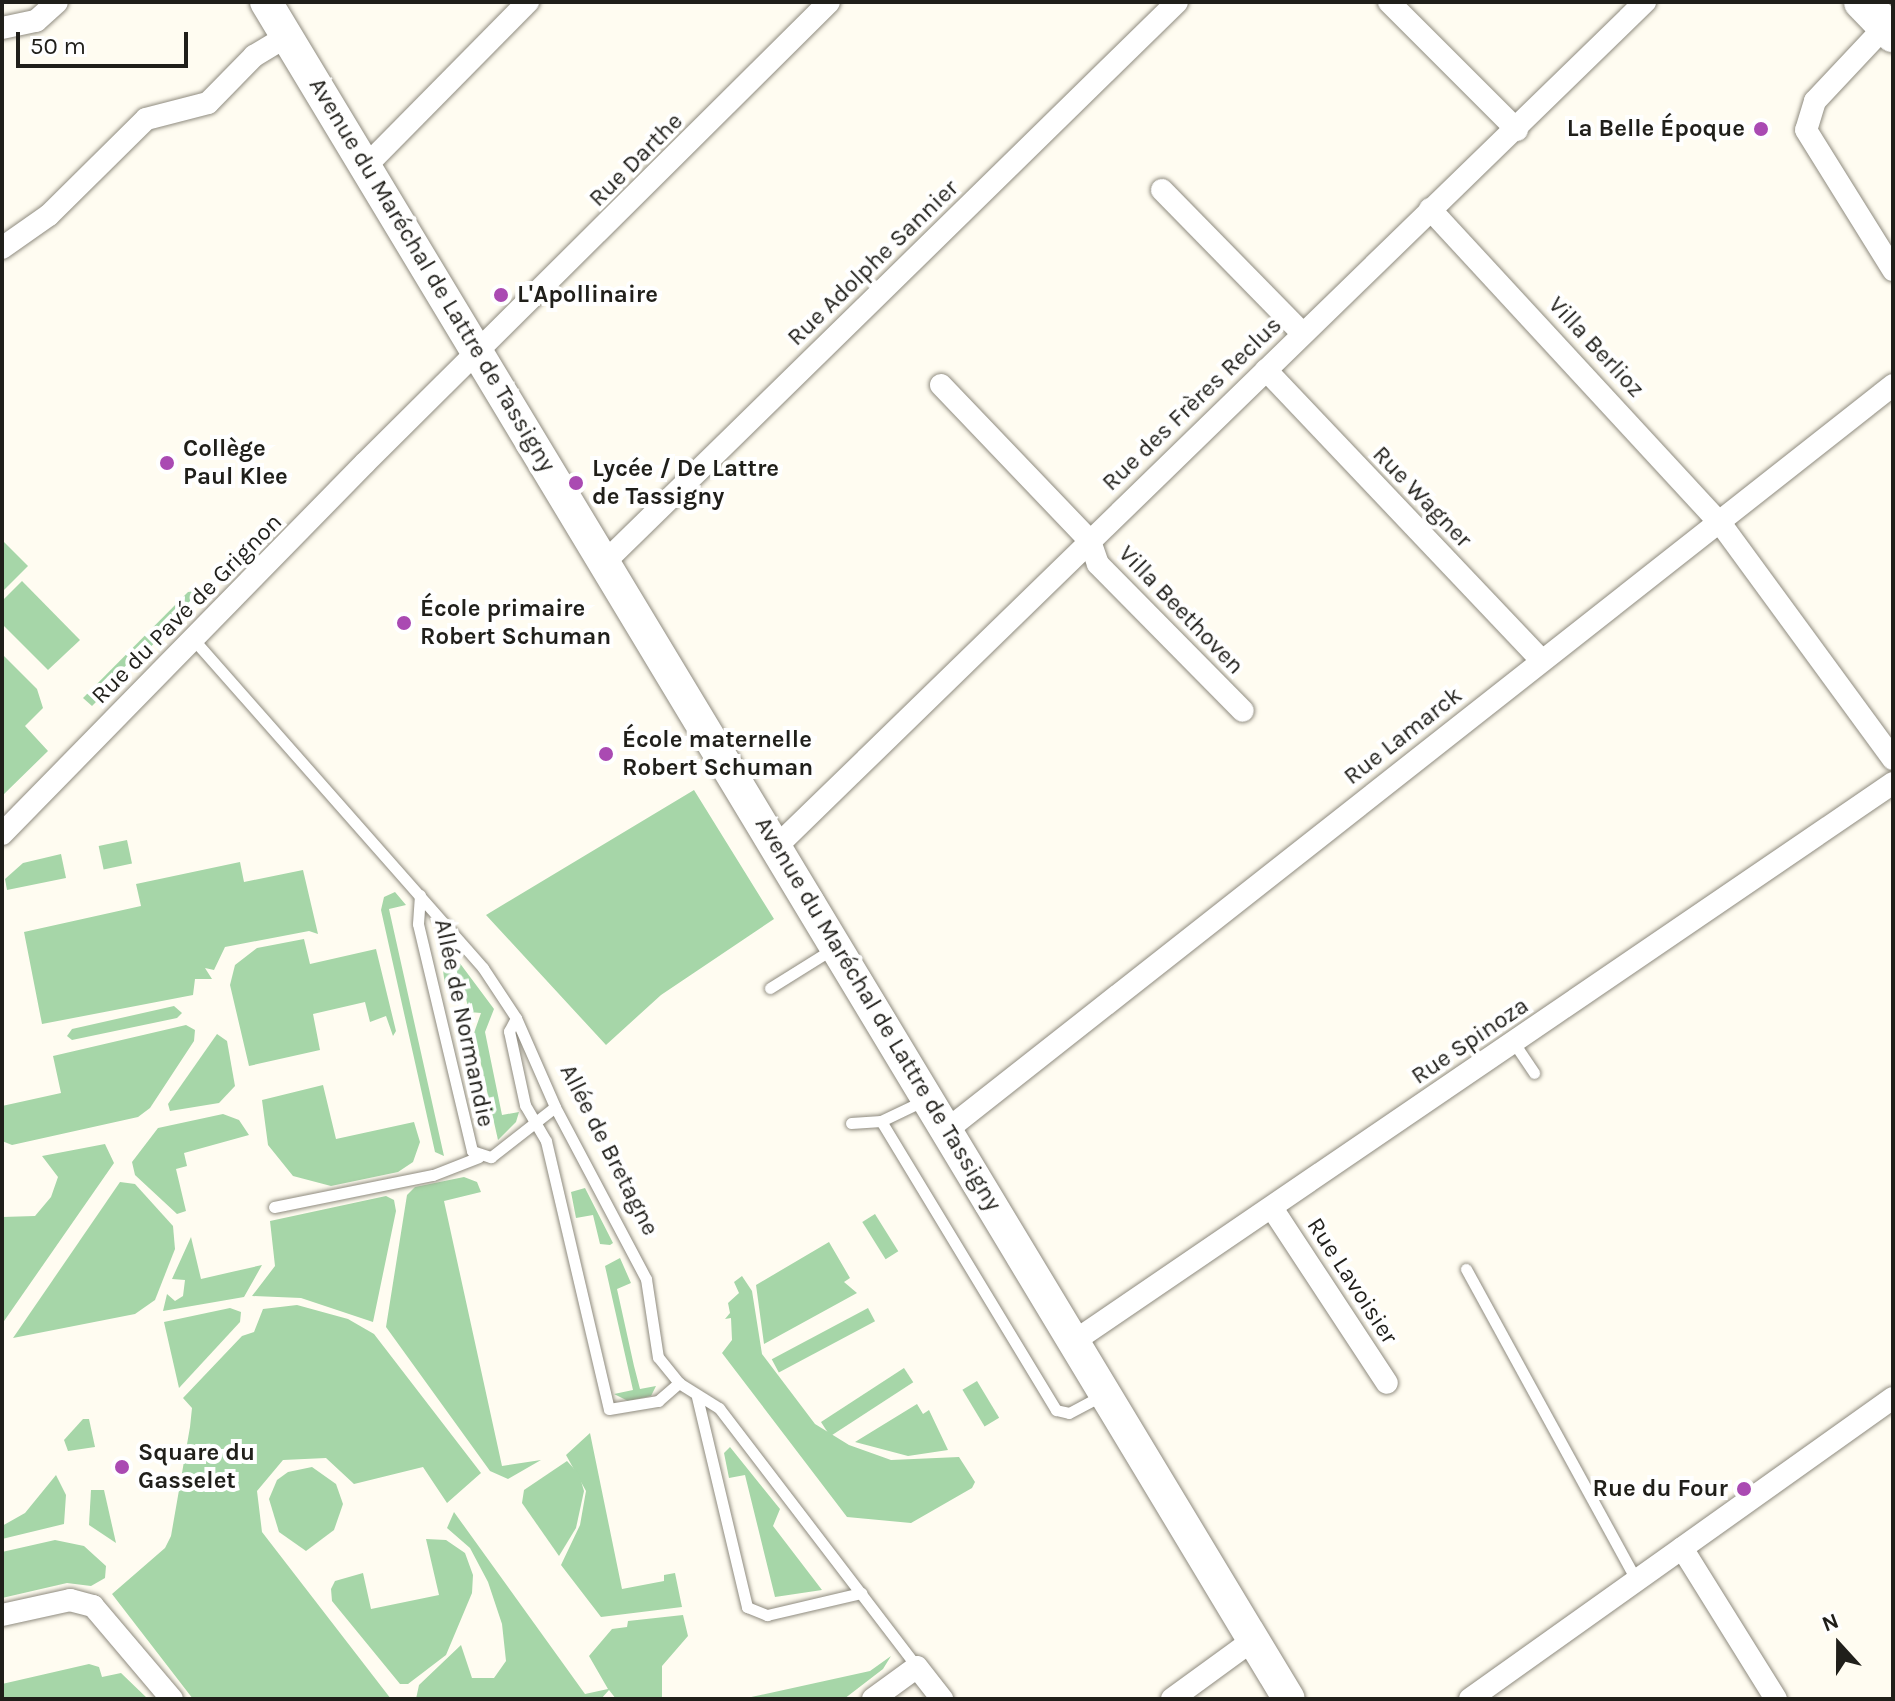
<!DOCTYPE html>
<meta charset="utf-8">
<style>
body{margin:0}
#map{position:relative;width:1895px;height:1701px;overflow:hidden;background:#fffcf1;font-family:Karla,sans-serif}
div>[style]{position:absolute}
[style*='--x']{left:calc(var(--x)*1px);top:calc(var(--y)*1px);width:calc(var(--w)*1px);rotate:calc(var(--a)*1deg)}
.green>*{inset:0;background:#a6d6a8;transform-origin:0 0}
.roads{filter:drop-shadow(0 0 2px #8f8b7f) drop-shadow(0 0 2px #8f8b7f)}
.lane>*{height:11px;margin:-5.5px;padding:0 5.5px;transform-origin:5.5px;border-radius:5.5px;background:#fff}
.street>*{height:22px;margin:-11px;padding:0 11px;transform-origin:11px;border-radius:11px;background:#fff}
.secondary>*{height:32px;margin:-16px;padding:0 16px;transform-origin:16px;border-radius:16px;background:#fff}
.primary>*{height:36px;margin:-18px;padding:0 18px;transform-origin:18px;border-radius:18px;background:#fff}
.tram>*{height:2px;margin:-1px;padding:0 1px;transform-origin:1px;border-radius:1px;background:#706e67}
.dots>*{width:22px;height:22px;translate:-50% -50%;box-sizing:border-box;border:4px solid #fff;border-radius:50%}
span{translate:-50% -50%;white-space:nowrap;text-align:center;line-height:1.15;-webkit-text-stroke:8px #fff;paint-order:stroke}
.poi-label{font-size:24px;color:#201f1a;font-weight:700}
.right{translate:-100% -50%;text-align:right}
.left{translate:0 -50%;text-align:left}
.street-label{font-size:24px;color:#201f1a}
.frame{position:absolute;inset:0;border:4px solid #201f1a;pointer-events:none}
.north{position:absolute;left:1799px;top:1605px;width:80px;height:80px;-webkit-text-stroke:6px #fff;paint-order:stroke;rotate:339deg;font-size:22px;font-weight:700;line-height:32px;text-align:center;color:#201f1a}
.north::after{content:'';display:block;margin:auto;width:28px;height:36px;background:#201f1a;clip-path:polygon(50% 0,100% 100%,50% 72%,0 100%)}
.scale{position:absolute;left:16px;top:32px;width:172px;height:36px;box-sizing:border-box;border:4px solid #201f1a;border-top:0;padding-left:10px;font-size:24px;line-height:28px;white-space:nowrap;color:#201f1a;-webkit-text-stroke:6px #fff;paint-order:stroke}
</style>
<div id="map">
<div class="green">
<div style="clip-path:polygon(2px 540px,28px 566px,2px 592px)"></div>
<div style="clip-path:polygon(22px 581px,80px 640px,48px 670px,2px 624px,2px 601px)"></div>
<div style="clip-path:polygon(196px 591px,200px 597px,92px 706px,83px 698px,188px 592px)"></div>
<div style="clip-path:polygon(2px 654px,37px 689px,43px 708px,25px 726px,48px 751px,2px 796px)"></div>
<div style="clip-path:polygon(694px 790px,774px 919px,661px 995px,606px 1045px,486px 915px)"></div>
<div style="left:127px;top:840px;width:24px;height:29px;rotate:78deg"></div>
<div style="clip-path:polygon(61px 854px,66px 878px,7px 890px,5px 879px,23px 863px)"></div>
<div style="clip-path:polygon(240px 862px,244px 882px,303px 870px,318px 934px,309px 931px,225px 947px,214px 970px,205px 968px,212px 979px,195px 979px,193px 995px,42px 1024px,24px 932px,141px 906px,136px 884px)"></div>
<div style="clip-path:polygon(395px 892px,406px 905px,389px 909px,444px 1156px,435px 1152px,381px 910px,384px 897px)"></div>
<div style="clip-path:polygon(304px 939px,310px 964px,376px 949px,396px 1031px,393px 1036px,386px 1016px,370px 1022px,365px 1002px,313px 1014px,320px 1050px,249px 1066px,230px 985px,235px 965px,257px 948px)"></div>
<div style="clip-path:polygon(453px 954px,494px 1009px,485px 1032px,502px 1115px,519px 1112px,516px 1122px,498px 1140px,474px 1033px,481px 1013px,469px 1012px,462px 980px,445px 985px,441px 956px)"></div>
<div style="clip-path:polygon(174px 1006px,182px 1013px,177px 1018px,72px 1040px,67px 1036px,72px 1029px)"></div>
<div style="clip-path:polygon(186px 1025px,195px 1030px,194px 1041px,150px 1108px,138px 1117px,12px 1145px,2px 1141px,2px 1106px,61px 1093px,53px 1056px)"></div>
<div style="clip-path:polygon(217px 1034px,227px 1041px,235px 1086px,219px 1103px,170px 1111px,168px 1104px)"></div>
<div style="clip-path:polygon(323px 1085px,336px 1139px,414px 1122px,420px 1142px,413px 1162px,398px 1172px,331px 1186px,293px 1176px,268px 1145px,262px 1100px)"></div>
<div style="clip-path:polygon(223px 1114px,239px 1120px,249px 1135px,184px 1153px,187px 1166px,176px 1169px,186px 1211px,177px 1214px,135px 1175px,132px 1162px,158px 1128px)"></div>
<div style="clip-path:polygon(105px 1144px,114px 1163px,2px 1324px,2px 1217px,35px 1216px,51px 1197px,58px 1177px,42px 1156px)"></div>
<div style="clip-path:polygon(464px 1177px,477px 1182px,481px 1192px,444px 1201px,502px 1466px,541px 1460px,508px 1479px,490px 1471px,386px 1327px,407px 1195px,415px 1187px)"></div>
<div style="clip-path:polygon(120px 1182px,135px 1184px,173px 1226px,175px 1249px,155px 1300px,135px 1314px,13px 1338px)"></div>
<div style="clip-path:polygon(585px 1188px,613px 1243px,610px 1245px,600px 1244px,593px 1215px,576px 1218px,571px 1192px)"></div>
<div style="clip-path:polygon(386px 1196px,394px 1200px,396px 1211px,373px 1322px,301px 1298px,252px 1296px,275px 1266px,270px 1221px)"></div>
<div style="left:875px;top:1214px;width:44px;height:15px;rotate:58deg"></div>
<div style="clip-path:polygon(191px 1237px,201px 1279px,262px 1265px,244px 1297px,163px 1311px,167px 1294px,175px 1301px,183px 1296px,185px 1280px,172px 1279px)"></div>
<div style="clip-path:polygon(829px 1242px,850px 1278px,844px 1282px,857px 1293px,764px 1344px,756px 1285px)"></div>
<div style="clip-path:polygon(620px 1258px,631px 1283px,617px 1289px,634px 1366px,640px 1389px,656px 1386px,651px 1396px,628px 1401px,614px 1394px,633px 1390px,605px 1266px)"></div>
<div style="clip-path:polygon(742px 1276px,752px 1291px,762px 1354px,815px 1424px,849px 1445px,891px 1460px,959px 1457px,975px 1482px,972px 1488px,911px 1523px,847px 1517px,722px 1353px,732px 1340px,731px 1318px,725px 1319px,730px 1313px,728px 1303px,739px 1293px,734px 1282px)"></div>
<div style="clip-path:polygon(297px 1305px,348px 1319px,374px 1334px,481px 1473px,447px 1503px,423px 1467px,354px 1484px,326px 1458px,283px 1460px,257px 1491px,262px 1532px,391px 1699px,193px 1699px,112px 1594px,165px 1548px,171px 1536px,190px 1427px,192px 1408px,183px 1398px,242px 1336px,254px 1332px,263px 1309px)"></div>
<div style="clip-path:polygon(230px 1308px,241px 1312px,240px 1322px,179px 1388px,164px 1322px)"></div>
<div style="left:868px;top:1308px;width:15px;height:109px;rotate:62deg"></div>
<div style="left:904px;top:1368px;width:17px;height:99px;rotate:57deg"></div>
<div style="left:977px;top:1381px;width:43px;height:17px;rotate:59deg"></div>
<div style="clip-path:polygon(917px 1404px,923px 1414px,929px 1410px,948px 1450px,908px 1456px,855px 1442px)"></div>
<div style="clip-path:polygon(83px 1419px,89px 1419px,95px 1447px,68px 1451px,64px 1440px)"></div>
<div style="clip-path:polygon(590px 1433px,622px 1589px,664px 1581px,664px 1575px,675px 1573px,682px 1607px,601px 1617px,561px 1565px,580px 1525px,586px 1491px,566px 1455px)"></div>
<div style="clip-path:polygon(730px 1447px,780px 1509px,773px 1526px,822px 1590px,775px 1597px,745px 1475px,729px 1478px,724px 1453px)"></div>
<div style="clip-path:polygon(567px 1461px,579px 1474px,584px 1491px,576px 1528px,559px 1556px,522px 1503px,524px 1490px)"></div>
<div style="clip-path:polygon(312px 1467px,336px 1484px,343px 1504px,334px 1530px,306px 1551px,279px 1532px,269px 1499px,277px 1480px,288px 1472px)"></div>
<div style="clip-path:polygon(56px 1475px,66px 1495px,64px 1524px,2px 1539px,2px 1526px,25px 1513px)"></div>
<div style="clip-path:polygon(91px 1490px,104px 1490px,116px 1543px,89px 1525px)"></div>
<div style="clip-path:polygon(454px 1512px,585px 1694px,608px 1689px,589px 1656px,612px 1629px,627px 1627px,628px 1621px,683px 1615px,688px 1636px,662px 1666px,662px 1699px,616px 1699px,609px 1690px,601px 1699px,416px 1699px,419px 1685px,461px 1645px,472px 1678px,494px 1678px,506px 1661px,502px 1624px,488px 1582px,470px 1548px,447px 1528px)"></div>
<div style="clip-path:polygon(426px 1539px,446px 1540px,465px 1553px,473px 1575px,472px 1593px,446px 1655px,408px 1684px,400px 1684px,332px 1601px,331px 1589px,335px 1581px,363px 1573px,371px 1609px,439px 1595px)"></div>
<div style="clip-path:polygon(55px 1540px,84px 1546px,106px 1566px,105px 1578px,91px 1586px,67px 1583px,2px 1598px,2px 1552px)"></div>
<div style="clip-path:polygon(891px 1656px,883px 1669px,844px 1699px,742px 1699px,870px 1671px)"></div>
<div style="clip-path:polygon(89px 1664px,99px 1667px,102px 1677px,121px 1673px,148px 1699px,2px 1699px,2px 1684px)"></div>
</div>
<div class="roads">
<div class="lane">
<div style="--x:194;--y:640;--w:437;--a:48.6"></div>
<div style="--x:483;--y:968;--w:60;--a:56.6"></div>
<div style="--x:516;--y:1018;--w:97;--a:66.3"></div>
<div style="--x:555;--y:1107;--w:195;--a:62.1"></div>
<div style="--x:646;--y:1279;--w:79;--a:81.3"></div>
<div style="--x:658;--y:1357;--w:33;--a:51"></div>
<div style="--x:679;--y:1383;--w:47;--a:32"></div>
<div style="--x:719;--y:1408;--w:326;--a:52.6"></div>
<div style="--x:420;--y:895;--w:29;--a:94"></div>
<div style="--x:418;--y:924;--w:233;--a:76.6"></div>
<div style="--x:472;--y:1151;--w:20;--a:18"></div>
<div style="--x:491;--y:1157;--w:81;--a:-38"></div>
<div style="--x:770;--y:988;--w:75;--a:-32"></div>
<div style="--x:516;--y:1018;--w:15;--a:118"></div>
<div style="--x:509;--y:1031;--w:76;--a:77.8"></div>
<div style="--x:525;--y:1105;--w:42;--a:59.7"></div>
<div style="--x:546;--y:1141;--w:275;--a:76.8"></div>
<div style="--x:609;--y:1409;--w:50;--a:-9.3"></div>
<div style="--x:658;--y:1401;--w:28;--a:-41"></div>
<div style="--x:1514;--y:1043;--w:36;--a:56"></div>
<div style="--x:881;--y:1121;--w:338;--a:58.8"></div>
<div style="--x:1056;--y:1410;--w:13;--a:13"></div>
<div style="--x:1069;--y:1413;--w:38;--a:-28"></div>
<div style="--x:851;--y:1123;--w:30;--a:-4"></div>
<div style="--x:881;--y:1121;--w:49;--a:-25.5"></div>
<div style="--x:274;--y:1207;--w:162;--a:-11.4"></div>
<div style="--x:433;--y:1175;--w:49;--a:-21.4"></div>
<div style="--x:1466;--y:1269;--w:354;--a:61.3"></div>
<div style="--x:697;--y:1397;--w:216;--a:76.6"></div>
<div style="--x:747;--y:1607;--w:22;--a:22"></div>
<div style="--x:767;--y:1615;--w:97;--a:-13.2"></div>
</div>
<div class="street">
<div style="--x:1389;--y:2;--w:181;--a:45"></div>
<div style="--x:1893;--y:18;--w:114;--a:133.2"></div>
<div style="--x:1815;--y:101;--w:30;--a:107"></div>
<div style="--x:1806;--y:130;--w:165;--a:58.1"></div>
<div style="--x:2;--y:28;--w:35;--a:-12"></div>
<div style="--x:36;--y:21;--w:28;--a:-42"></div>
<div style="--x:366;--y:166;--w:231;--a:-45.4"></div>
<div style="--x:1162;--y:190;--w:200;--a:45.6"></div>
<div style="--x:1430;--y:209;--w:429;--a:47.3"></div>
<div style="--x:1721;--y:524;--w:291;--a:53.8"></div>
<div style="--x:2;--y:248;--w:57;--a:-35.1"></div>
<div style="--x:49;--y:215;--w:136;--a:-44.7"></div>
<div style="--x:146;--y:119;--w:64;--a:-14.5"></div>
<div style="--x:208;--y:103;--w:66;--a:-45.6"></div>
<div style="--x:254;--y:56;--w:39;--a:-31"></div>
<div style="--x:1266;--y:370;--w:400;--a:46.5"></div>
<div style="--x:941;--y:385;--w:216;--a:46.3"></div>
<div style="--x:1090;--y:541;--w:24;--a:71"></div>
<div style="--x:1098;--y:564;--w:206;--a:45.4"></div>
<div style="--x:606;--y:561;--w:799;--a:-44.39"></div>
<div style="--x:2;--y:834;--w:519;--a:-45.62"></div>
<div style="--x:365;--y:463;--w:654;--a:-44.81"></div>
<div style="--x:777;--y:846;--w:1211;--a:-44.2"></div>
<div style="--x:948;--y:1129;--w:1203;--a:-38.21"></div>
<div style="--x:1272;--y:1208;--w:209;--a:56.7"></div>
<div style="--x:1076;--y:1340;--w:989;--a:-34.28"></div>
<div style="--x:1682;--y:1548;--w:178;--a:58.1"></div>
<div style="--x:2;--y:1615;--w:70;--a:-12.4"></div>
<div style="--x:70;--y:1600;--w:24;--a:15"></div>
<div style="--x:93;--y:1606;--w:122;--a:49.7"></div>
<div style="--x:873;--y:1699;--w:54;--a:-36"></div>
<div style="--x:917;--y:1667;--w:41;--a:52"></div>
<div style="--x:1172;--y:1699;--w:100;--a:-36.1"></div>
<div style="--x:1470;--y:1699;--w:519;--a:-35.44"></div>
</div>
<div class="secondary">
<div style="--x:266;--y:2;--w:1981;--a:58.92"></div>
</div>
<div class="primary">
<div style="--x:1862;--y:2;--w:45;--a:45.9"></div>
</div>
</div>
<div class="tram">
<div style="--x:1890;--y:2;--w:4;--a:45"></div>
</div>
<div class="dots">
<div style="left:1761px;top:129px;background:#aa4ab2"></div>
<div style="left:501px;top:295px;background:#aa4ab2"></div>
<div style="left:167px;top:463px;background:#aa4ab2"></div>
<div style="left:576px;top:483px;background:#aa4ab2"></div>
<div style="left:404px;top:623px;background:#aa4ab2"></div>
<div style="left:606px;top:754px;background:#aa4ab2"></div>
<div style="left:122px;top:1467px;background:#aa4ab2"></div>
<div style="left:1744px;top:1489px;background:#aa4ab2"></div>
</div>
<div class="poi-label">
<span class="right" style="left:1745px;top:129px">La Belle Époque</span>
<span class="left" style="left:517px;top:295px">L'Apollinaire</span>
<span class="left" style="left:183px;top:463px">Collège<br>Paul Klee</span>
<span class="left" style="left:592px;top:483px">Lycée / De Lattre<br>de Tassigny</span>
<span class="left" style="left:420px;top:623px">École primaire<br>Robert Schuman</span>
<span class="left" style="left:622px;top:754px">École maternelle<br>Robert Schuman</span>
<span class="left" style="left:138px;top:1467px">Square du<br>Gasselet</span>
<span class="right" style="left:1728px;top:1489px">Rue du Four</span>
</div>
<div class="street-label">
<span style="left:636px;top:160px;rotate:-45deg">Rue Darthe</span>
<span style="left:873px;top:263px;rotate:-44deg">Rue Adolphe Sannier</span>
<span style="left:432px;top:275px;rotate:59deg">Avenue du Maréchal de Lattre de Tassigny</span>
<span style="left:1596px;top:347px;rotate:47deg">Villa Berlioz</span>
<span style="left:1192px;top:404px;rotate:-44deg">Rue des Frères Reclus</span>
<span style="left:1422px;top:497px;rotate:46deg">Rue Wagner</span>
<span style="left:187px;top:609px;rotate:-45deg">Rue du Pavé de Grignon</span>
<span style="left:1181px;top:610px;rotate:46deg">Villa Beethoven</span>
<span style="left:1403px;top:736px;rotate:-38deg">Rue Lamarck</span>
<span style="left:878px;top:1014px;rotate:59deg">Avenue du Maréchal de Lattre de Tassigny</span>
<span style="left:464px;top:1023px;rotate:78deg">Allée de Normandie</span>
<span style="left:1470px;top:1041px;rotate:-34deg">Rue Spinoza</span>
<span style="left:609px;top:1150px;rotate:63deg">Allée de Bretagne</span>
<span style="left:1352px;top:1281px;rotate:57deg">Rue Lavoisier</span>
</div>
<div class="frame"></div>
<div class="north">N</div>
<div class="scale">50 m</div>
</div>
